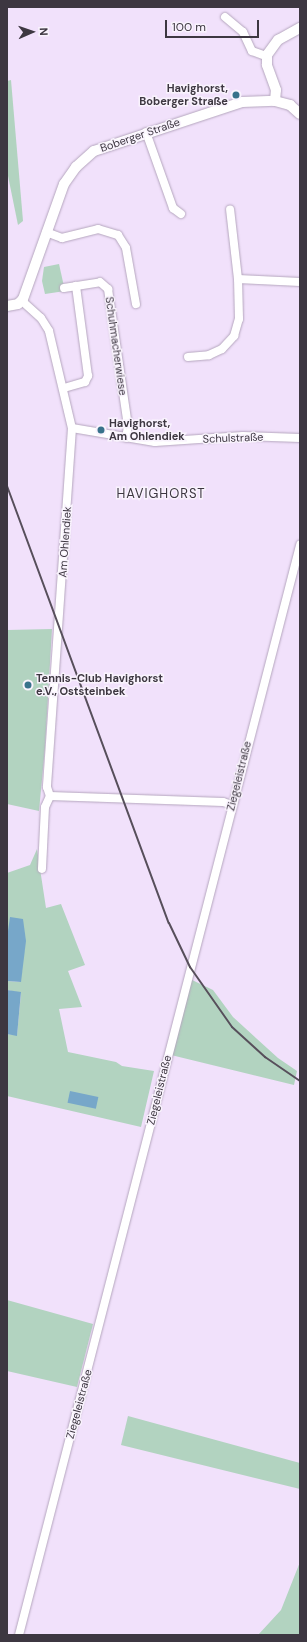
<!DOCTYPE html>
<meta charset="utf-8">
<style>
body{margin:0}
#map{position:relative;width:307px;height:1642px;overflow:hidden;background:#f1e1fb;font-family:"DM Sans",sans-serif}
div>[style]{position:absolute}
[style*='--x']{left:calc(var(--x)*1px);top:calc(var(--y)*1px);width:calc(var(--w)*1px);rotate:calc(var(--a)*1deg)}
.green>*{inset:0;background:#b2d3c0}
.water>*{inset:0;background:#77a7c9;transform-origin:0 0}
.roads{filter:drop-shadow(0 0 1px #b5a6be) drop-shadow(0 0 1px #b5a6be)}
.minor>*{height:8px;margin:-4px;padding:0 4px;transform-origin:4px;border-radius:4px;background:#fff}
.tertiary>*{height:10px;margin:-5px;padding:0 5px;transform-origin:5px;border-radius:5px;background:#fff}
.rail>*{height:2px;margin:-1px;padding:0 1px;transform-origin:1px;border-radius:1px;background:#574f5b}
.dots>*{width:11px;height:11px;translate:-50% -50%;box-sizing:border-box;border:2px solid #f9f3fd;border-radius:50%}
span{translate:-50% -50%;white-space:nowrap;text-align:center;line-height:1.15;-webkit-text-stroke:3px #f9f3fd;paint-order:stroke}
.poi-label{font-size:11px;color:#3d3741;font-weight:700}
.right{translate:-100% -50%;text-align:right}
.left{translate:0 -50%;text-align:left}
.street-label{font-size:11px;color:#3d3741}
.quarter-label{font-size:13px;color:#3d3741;letter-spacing:1px}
.frame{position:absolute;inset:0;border:8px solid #3d3741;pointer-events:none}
.north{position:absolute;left:12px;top:12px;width:40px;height:40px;-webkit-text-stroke:3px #f9f3fd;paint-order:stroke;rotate:88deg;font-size:11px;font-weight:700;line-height:16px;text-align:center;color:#3d3741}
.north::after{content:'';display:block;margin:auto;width:14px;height:18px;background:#3d3741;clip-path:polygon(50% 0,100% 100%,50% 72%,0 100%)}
.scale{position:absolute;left:165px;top:20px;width:94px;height:18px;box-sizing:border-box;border:2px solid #3d3741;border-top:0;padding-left:5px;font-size:12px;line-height:14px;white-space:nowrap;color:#3d3741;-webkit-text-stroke:3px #f9f3fd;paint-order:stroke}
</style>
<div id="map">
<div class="green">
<div style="clip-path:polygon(11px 80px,23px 221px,18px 225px,7px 171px,7px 81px)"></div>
<div style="clip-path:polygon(59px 264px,65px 291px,45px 294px,42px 281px,44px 267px)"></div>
<div style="clip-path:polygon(52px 629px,45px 748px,39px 811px,7px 804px,7px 630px)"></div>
<div style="clip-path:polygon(37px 849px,46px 908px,61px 904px,85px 965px,68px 971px,82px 1007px,59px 1009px,68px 1052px,116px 1062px,122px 1066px,154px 1071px,141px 1127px,7px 1096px,7px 1034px,17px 1035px,21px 993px,7px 990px,7px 981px,21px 982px,7px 938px,7px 873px,30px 865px)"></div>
<div style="clip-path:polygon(190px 979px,213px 990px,233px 1017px,278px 1058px,297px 1071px,294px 1085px,171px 1055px)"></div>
<div style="clip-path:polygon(7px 1300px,93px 1324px,77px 1387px,7px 1371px)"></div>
<div style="clip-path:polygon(128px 1416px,300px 1463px,300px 1489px,121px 1445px)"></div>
<div style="clip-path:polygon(300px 1562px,300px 1635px,258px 1635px,281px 1610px)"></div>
</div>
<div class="water">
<div style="clip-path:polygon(10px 917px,23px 919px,26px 941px,21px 982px,7px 981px,7px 938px)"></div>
<div style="clip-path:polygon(7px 990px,21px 992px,17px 1036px,7px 1034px)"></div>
<div style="left:70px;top:1091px;width:29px;height:12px;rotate:12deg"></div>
</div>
<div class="roads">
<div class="minor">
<div style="--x:225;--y:17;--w:23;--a:40"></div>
<div style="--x:243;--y:32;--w:21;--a:65"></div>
<div style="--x:252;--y:51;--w:15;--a:20"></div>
<div style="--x:146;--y:132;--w:81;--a:70.4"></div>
<div style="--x:173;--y:208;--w:10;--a:37"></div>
<div style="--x:46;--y:232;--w:17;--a:21"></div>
<div style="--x:62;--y:238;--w:37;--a:-14"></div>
<div style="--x:98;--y:229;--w:21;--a:17"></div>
<div style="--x:118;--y:235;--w:15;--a:58"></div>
<div style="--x:126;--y:248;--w:57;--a:79.9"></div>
<div style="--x:238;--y:279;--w:62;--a:2.8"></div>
<div style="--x:64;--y:288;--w:36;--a:-9"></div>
<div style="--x:100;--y:282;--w:11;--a:41"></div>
<div style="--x:108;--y:289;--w:138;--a:81.7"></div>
<div style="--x:128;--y:426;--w:12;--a:99"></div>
<div style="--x:22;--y:301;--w:25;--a:42"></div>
<div style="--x:41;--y:318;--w:15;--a:58"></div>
<div style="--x:49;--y:331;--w:100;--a:76.7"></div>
<div style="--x:72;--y:428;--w:360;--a:94"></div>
<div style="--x:47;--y:787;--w:9;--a:72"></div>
<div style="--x:50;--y:796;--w:12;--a:114"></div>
<div style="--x:45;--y:807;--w:62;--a:92.8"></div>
<div style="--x:188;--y:357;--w:21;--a:-5"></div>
<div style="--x:209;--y:355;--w:14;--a:-25"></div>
<div style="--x:222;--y:349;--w:18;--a:-47"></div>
<div style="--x:234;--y:336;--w:18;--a:-74"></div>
<div style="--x:239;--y:319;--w:40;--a:-91.4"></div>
<div style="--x:238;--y:279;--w:70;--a:-96.5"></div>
<div style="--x:64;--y:388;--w:22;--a:-16"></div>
<div style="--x:85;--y:382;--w:7;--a:-63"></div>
<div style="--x:88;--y:376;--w:91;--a:-97.6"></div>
<div style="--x:72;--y:428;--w:84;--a:9.6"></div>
<div style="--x:155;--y:442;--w:88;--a:-3.9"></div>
<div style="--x:243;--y:436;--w:57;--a:2"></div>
<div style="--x:50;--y:796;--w:173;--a:2"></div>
<div style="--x:223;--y:802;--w:9;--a:18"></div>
<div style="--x:19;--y:1635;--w:1126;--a:-75.54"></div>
</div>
<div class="tertiary">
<div style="--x:275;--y:101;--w:11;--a:-85"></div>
<div style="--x:276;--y:90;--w:27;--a:-110"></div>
<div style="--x:267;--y:65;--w:10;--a:-90"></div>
<div style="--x:267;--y:55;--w:19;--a:-54"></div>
<div style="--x:278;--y:40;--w:25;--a:-29"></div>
<div style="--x:7;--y:306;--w:11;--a:-10"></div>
<div style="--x:18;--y:304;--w:7;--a:-45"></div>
<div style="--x:23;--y:299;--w:122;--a:-70.4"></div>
<div style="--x:64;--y:184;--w:21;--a:-55"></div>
<div style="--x:76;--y:167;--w:24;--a:-42"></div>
<div style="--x:94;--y:151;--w:156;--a:-18.3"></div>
<div style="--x:242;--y:102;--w:33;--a:-2"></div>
<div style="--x:275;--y:101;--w:16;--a:15"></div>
<div style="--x:290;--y:105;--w:13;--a:42"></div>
</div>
</div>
<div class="rail">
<div style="--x:7;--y:486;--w:466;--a:69.7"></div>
<div style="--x:169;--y:923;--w:49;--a:64.5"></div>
<div style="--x:190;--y:967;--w:73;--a:55"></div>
<div style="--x:232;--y:1027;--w:45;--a:42.3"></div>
<div style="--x:265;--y:1057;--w:42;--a:34.4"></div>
</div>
<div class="dots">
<div style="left:236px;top:95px;background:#38728b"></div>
<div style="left:101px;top:430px;background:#38728b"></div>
<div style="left:28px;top:685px;background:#38728b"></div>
</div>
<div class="poi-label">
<span class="right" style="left:228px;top:95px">Havighorst,<br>Boberger Straße</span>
<span class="left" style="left:109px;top:430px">Havighorst,<br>Am Ohlendiek</span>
<span class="left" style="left:36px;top:685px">Tennis-Club Havighorst<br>e.V., Oststeinbek</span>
</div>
<div class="street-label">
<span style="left:140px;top:135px;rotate:-19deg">Boberger Straße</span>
<span style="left:116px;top:346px;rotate:82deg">Schuhmacherwiese</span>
<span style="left:233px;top:438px;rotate:-2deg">Schulstraße</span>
<span style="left:65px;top:542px;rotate:-86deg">Am Ohlendiek</span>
<span style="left:239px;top:776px;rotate:-76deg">Ziegeleistraße</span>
<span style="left:159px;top:1090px;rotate:-76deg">Ziegeleistraße</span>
<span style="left:79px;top:1404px;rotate:-75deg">Ziegeleistraße</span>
</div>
<div class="quarter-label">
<span style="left:161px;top:494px">HAVIGHORST</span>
</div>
<div class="frame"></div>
<div class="north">N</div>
<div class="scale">100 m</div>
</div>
